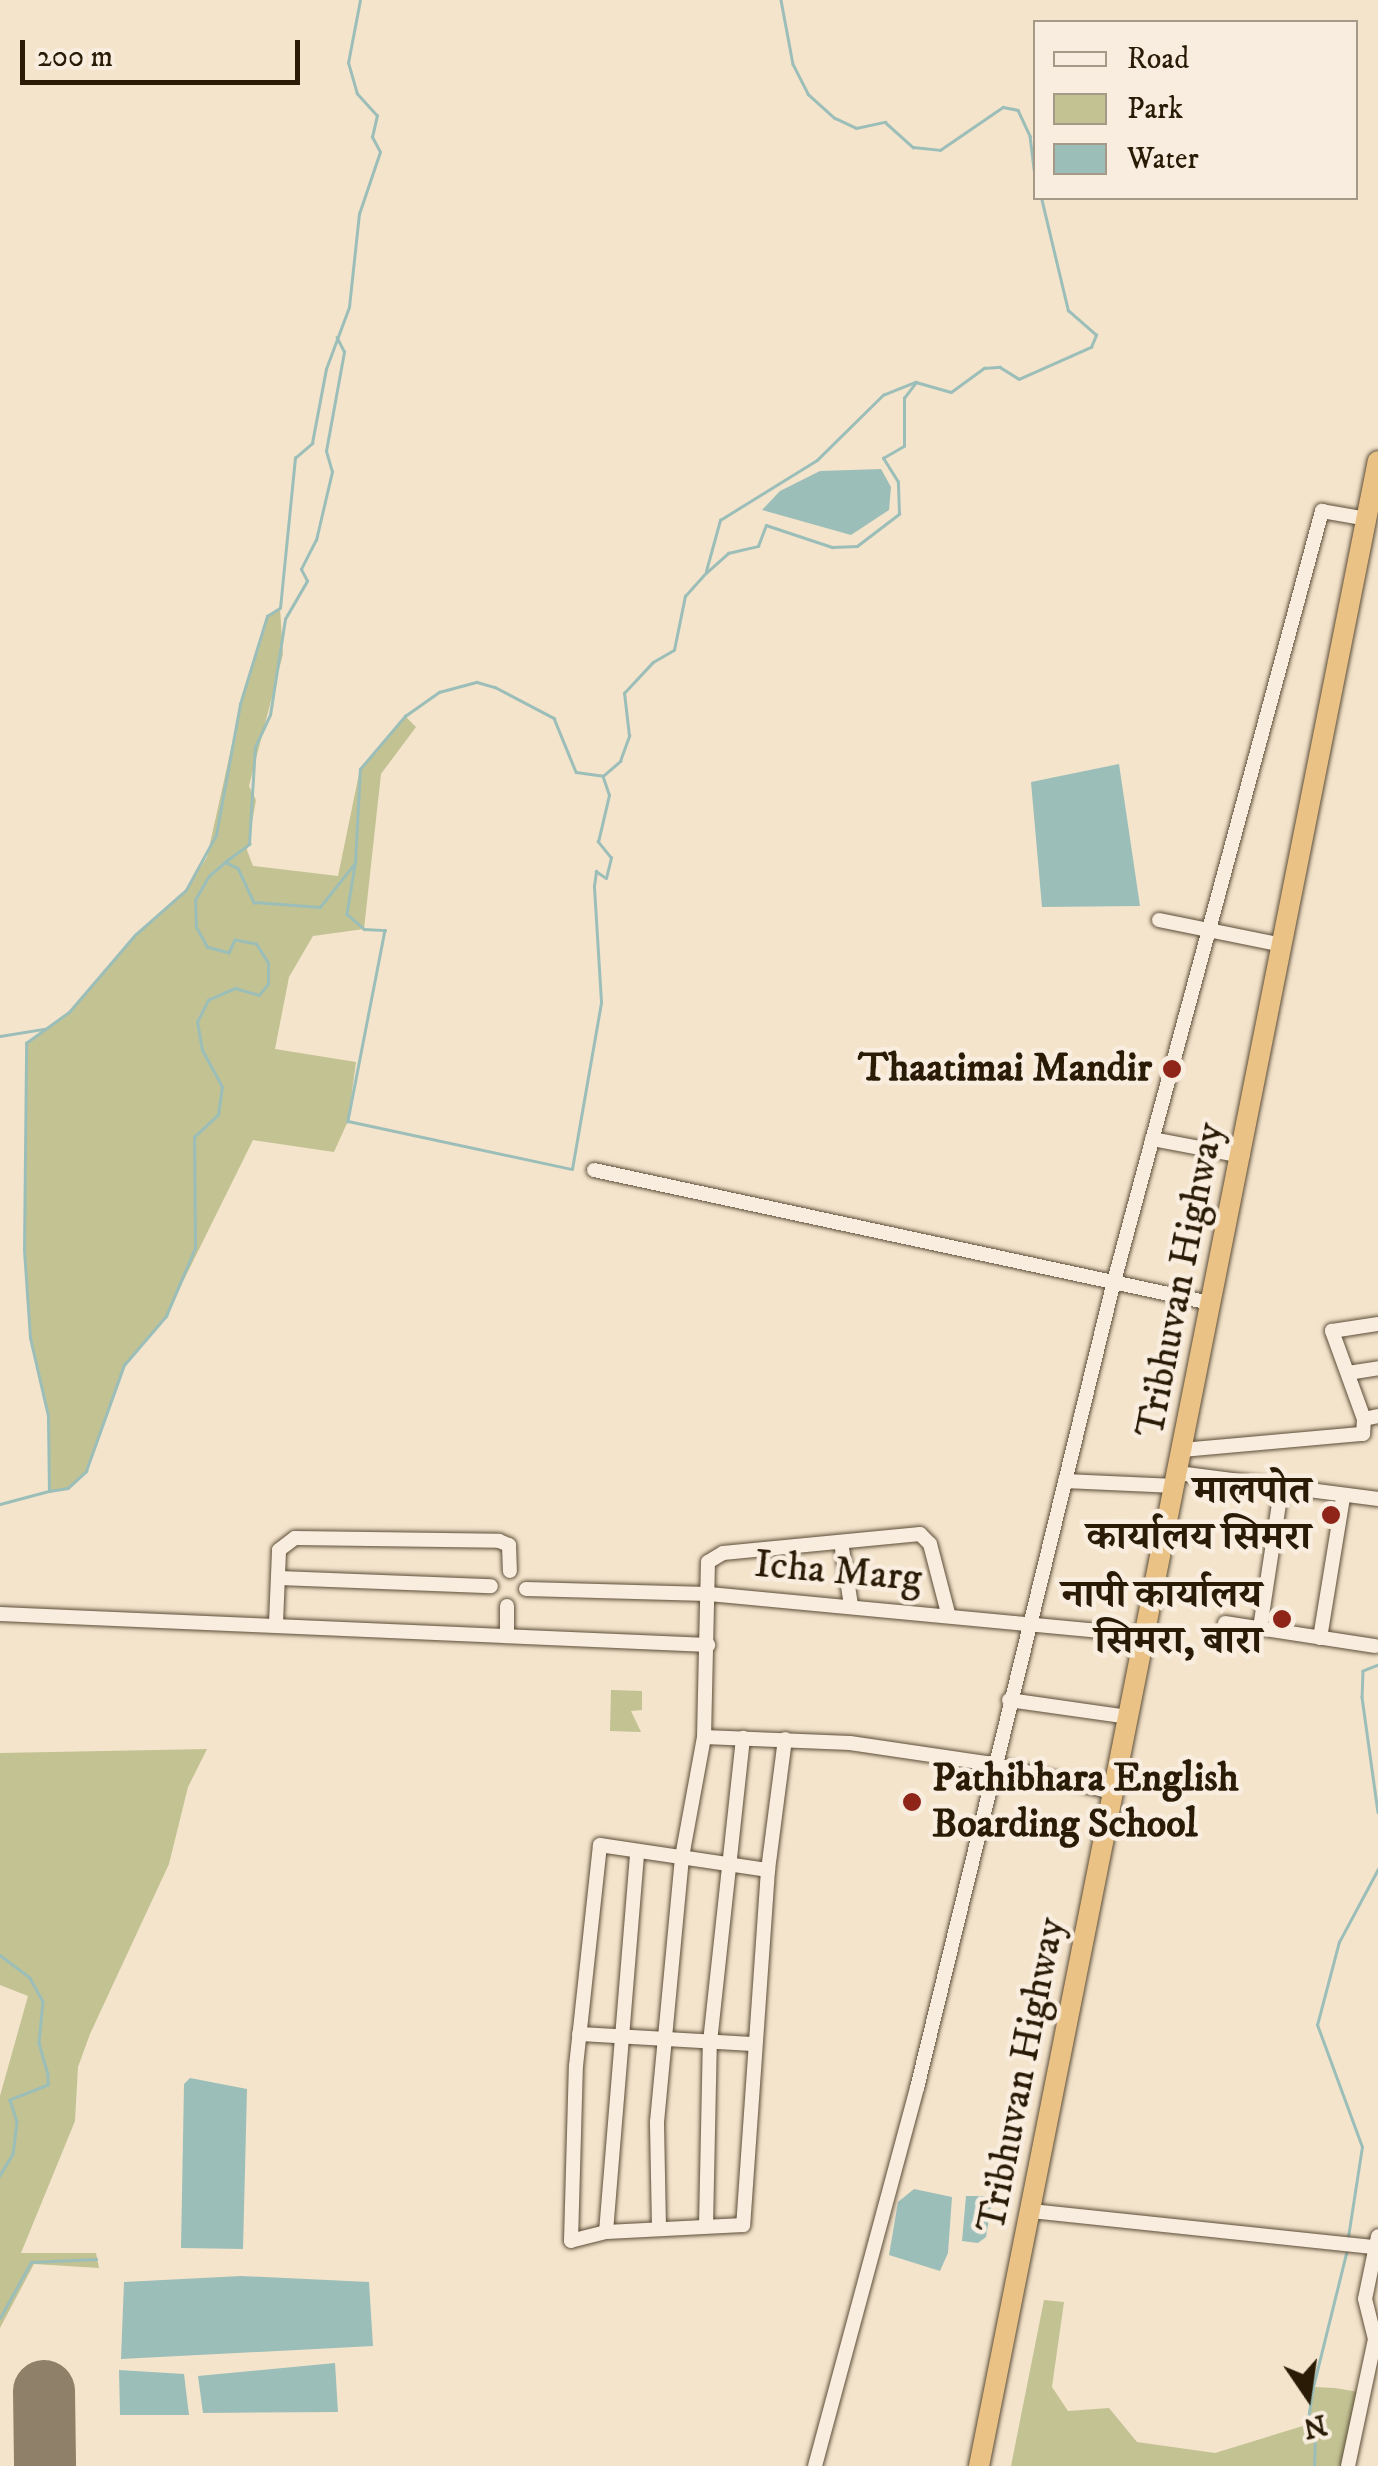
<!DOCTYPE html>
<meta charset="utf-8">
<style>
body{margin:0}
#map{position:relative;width:1378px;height:2466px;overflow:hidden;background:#f4e4cc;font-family:"IM FELL DW Pica","Noto Serif Devanagari",serif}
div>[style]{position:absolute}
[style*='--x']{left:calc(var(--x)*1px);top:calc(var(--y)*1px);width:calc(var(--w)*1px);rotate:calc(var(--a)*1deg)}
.green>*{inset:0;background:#c2c293}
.water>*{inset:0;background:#9cbeb9}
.stream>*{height:2.5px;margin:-1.25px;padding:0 1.25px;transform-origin:1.25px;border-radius:1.25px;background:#9cbeb9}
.runway>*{height:62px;margin:-31px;padding:0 31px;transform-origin:31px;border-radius:31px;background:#8e8069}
.roads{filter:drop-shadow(0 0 2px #5c4d38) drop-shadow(0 0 2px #5c4d38)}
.minor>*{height:14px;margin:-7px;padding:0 7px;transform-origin:7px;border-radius:7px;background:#f8edde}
.highway>*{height:20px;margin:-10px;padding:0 10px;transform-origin:10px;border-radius:10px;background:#eac286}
.dots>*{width:28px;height:28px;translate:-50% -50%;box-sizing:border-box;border:5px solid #f8edde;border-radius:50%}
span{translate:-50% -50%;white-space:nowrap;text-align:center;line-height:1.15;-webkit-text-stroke:9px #f8edde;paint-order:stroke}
.poi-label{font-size:40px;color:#291b06;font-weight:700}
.right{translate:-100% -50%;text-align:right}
.left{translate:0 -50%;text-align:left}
.street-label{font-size:40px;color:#291b06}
.legend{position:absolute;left:1033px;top:20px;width:325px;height:180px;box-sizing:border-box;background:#f8edde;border:2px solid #a59988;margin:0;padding:12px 18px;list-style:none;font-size:30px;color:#291b06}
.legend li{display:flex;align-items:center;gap:20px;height:50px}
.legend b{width:50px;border:2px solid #a59988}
.north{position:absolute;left:1258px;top:2346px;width:100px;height:100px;-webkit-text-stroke:8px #f8edde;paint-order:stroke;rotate:167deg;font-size:28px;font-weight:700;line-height:40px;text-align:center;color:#291b06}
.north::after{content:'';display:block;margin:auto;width:35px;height:45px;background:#291b06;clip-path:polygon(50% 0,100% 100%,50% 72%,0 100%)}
.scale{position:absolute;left:20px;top:40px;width:280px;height:45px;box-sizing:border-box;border:5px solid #291b06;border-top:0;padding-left:12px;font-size:30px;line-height:35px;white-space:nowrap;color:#291b06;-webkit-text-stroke:8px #f8edde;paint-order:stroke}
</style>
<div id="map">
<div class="green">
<div style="clip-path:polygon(280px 608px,283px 654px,249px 786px,256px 800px,247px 850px,253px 866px,338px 876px,360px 769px,405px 716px,416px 727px,381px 774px,364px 929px,313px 936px,289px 977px,275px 1049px,356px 1062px,348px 1121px,334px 1152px,253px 1140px,166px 1316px,124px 1365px,86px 1471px,68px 1488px,49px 1491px,48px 1416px,30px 1338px,24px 1250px,26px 1043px,69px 1012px,135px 935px,186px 890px,207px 857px,241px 704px,267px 616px)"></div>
<div style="clip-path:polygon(611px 1690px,642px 1691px,642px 1710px,631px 1711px,641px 1732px,610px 1731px)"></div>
<div style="clip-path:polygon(207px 1749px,188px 1787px,169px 1864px,90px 2034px,78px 2067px,75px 2121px,21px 2253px,96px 2253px,99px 2268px,34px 2264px,0 2328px,0 2096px,28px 1996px,0 1985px,0 1753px)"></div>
<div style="clip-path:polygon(1044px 2300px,1064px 2302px,1052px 2387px,1068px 2411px,1109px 2408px,1137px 2442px,1215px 2453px,1306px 2425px,1313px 2387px,1335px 2388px,1364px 2393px,1348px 2466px,1011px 2466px)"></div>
</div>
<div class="water">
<div style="clip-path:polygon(881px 469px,891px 487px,889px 510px,851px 535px,762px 510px,780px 491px,820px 471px)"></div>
<div style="clip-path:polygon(1119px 764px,1140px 906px,1042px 907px,1031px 782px)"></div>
<div style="clip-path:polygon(190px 2078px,247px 2089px,243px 2249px,181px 2248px,184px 2084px)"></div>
<div style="clip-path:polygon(914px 2189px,952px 2197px,948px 2253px,940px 2271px,889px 2255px,898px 2202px)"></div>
<div style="clip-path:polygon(966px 2196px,993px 2196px,986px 2237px,978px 2243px,962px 2241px)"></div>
<div style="clip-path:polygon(241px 2276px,369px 2282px,373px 2346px,121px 2359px,124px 2282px)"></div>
<div style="clip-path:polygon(335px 2363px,338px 2412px,203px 2413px,198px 2376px)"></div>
<div style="clip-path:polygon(119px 2370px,184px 2374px,189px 2415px,120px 2415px)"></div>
</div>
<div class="stream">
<div style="--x:781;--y:0;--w:65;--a:79.4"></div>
<div style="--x:793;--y:64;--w:34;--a:63"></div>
<div style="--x:808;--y:94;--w:36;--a:42"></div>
<div style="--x:835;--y:118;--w:23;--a:25"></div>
<div style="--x:856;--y:128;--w:30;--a:-12"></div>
<div style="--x:885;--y:122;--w:38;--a:42"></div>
<div style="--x:913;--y:147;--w:27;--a:6"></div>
<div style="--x:940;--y:150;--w:76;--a:-34.3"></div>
<div style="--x:1003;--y:107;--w:15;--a:11"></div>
<div style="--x:1018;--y:110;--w:29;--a:65"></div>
<div style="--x:1030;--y:136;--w:49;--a:83"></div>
<div style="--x:706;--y:571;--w:53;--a:-74.6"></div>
<div style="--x:720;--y:520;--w:114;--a:-31.7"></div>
<div style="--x:817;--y:460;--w:93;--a:-44.6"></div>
<div style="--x:883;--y:395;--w:35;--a:-22"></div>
<div style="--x:226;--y:861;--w:29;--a:-36"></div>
<div style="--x:249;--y:844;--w:97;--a:-86.5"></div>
<div style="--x:255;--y:747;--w:35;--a:-65"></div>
<div style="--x:270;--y:715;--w:97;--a:-81.1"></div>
<div style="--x:285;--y:619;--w:44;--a:-59.9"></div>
<div style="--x:307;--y:581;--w:13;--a:-117"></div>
<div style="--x:301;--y:569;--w:33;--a:-63"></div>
<div style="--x:316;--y:540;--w:70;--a:-76.8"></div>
<div style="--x:332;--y:472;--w:22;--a:-106"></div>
<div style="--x:326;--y:451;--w:101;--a:-79.7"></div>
<div style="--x:344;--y:352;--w:16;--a:-117"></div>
<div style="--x:355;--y:865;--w:50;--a:99.3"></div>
<div style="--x:347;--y:914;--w:23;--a:41"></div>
<div style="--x:364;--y:929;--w:21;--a:3"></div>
<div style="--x:385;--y:930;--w:195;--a:101"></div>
<div style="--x:348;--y:1121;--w:229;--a:12.1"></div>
<div style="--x:572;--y:1169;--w:169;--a:-80.1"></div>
<div style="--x:601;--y:1002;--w:116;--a:-93.5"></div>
<div style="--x:594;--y:886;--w:15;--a:-82"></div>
<div style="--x:596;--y:871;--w:12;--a:35"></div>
<div style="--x:606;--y:878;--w:21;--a:-76"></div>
<div style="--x:611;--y:858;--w:21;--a:-129"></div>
<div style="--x:598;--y:842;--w:48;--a:-76.8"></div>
<div style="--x:609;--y:795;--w:18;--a:-109"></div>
<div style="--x:0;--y:1036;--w:44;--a:-9.2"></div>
<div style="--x:49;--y:1491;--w:19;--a:-9"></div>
<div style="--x:68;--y:1488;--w:25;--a:-43"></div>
<div style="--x:86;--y:1471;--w:113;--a:-70.3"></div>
<div style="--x:124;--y:1365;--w:65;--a:-49.4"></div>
<div style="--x:166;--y:1316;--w:74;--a:-66.9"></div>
<div style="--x:195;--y:1248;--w:111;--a:-90.5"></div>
<div style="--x:194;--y:1137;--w:33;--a:-43"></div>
<div style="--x:218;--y:1115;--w:28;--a:-82"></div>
<div style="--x:222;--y:1087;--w:42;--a:-118.4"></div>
<div style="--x:202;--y:1050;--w:28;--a:-100"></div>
<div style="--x:197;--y:1022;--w:25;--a:-63"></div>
<div style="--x:208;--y:1000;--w:30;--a:-24"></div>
<div style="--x:235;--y:988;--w:25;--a:16"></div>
<div style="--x:259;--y:995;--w:14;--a:-51"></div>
<div style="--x:268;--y:984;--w:21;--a:-90"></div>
<div style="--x:268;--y:963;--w:22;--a:-122"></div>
<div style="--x:256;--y:944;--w:21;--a:-169"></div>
<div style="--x:235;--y:940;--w:14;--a:115"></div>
<div style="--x:229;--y:953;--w:23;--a:-165"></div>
<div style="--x:207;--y:947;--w:23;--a:-119"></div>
<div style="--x:196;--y:927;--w:27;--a:-92"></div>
<div style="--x:195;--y:900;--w:28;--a:-60"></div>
<div style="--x:209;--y:876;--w:21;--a:-41"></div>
<div style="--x:225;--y:862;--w:14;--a:25"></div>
<div style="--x:238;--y:868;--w:38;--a:65"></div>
<div style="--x:254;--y:902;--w:66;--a:4.3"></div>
<div style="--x:320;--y:907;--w:56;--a:-51.5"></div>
<div style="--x:355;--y:863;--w:94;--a:-87"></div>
<div style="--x:360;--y:769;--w:70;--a:-49.7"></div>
<div style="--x:405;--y:716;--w:42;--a:-35.2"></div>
<div style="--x:439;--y:692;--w:39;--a:-15"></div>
<div style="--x:477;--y:682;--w:19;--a:16"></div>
<div style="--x:495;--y:687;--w:67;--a:27.7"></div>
<div style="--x:554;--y:718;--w:58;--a:67.8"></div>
<div style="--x:576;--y:772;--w:27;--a:8"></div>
<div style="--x:603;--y:776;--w:23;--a:-41"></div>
<div style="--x:620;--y:761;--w:27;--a:-70"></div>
<div style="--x:629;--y:736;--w:43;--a:-96.6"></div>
<div style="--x:624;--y:693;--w:42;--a:-46.9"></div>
<div style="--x:653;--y:662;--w:24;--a:-30"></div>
<div style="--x:674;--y:650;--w:55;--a:-78.5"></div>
<div style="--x:685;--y:596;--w:31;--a:-48"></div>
<div style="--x:706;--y:573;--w:30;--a:-42"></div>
<div style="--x:728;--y:553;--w:31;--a:-13"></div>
<div style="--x:758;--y:546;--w:22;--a:-69"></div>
<div style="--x:766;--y:525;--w:70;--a:18.4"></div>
<div style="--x:832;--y:547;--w:25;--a:-2"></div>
<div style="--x:857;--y:546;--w:53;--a:-37.3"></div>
<div style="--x:899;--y:514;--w:32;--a:-92"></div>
<div style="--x:898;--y:482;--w:28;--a:-122"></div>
<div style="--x:883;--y:458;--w:24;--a:-30"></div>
<div style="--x:904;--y:446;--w:48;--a:-90"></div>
<div style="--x:904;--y:398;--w:20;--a:-53"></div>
<div style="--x:916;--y:382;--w:36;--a:16"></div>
<div style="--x:951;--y:392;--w:41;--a:-36"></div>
<div style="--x:984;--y:368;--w:16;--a:-4"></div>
<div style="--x:1000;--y:367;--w:22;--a:32"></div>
<div style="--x:1019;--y:379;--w:79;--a:-24"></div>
<div style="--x:1091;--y:347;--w:13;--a:-67"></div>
<div style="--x:1096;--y:335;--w:37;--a:-139"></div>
<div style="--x:1068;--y:311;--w:116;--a:-103.4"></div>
<div style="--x:0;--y:1504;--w:51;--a:-14.9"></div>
<div style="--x:49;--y:1491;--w:75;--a:-90.8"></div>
<div style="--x:48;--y:1416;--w:80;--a:-103"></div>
<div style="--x:30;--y:1338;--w:88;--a:-93.9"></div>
<div style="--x:24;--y:1250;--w:207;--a:-89.4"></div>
<div style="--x:26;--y:1043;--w:53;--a:-35.8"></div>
<div style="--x:69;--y:1012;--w:101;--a:-49.4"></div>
<div style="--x:135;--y:935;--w:68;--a:-41.4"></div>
<div style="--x:186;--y:890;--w:63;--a:-61.4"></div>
<div style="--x:216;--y:835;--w:133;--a:-79.6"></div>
<div style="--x:240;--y:704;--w:92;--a:-72.9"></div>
<div style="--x:267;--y:616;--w:15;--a:-32"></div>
<div style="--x:280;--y:608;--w:151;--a:-84.3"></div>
<div style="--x:295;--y:458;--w:23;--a:-41"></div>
<div style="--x:312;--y:443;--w:75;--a:-79.3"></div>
<div style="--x:326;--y:369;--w:66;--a:-69.6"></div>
<div style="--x:349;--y:307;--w:94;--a:-83.9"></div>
<div style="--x:359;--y:214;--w:65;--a:-71.3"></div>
<div style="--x:380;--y:152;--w:17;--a:-118"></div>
<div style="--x:372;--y:137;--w:22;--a:-77"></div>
<div style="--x:377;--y:116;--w:30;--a:-132"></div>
<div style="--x:357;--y:94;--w:32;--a:-106"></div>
<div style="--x:348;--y:63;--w:64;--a:-79.2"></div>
<div style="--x:1378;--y:1665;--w:16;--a:158"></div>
<div style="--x:1363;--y:1671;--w:26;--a:92"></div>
<div style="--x:1362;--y:1697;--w:116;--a:82.1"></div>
<div style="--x:0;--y:1955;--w:38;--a:37"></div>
<div style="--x:30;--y:1978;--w:26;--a:61"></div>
<div style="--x:43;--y:2001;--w:42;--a:95.4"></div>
<div style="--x:39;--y:2043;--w:33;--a:74"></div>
<div style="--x:48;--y:2075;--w:10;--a:90"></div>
<div style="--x:48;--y:2085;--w:41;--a:158.5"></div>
<div style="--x:10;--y:2100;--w:23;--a:72"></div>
<div style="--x:17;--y:2122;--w:32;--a:97"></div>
<div style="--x:13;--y:2154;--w:26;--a:121"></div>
<div style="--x:1348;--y:2237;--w:91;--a:-81.2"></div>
<div style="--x:1362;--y:2147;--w:130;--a:-110.2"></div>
<div style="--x:1317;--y:2025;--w:86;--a:-75.2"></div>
<div style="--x:1339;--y:1942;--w:83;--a:-61.9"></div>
<div style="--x:0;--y:2318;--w:64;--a:-61"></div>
<div style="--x:31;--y:2262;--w:65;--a:-2.6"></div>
<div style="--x:1314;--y:2466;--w:27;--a:-88"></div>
<div style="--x:1315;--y:2439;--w:16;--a:-120"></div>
<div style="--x:1307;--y:2425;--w:38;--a:-81"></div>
<div style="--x:1313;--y:2387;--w:141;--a:-76.1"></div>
</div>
<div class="runway">
<div style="--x:44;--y:2391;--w:75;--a:89.2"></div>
</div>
<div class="roads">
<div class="minor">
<div style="--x:1159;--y:920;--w:126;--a:11.4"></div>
<div style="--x:1152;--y:1139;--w:92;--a:10.7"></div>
<div style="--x:594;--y:1170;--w:630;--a:12.18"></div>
<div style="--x:1348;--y:1373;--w:30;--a:-9"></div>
<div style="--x:1364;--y:1419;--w:94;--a:-110"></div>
<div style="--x:1332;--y:1331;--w:47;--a:-8.7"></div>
<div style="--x:1182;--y:1450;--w:182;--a:-5.1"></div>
<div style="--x:1363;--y:1434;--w:15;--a:-86"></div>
<div style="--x:1364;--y:1419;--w:14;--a:-12"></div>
<div style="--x:1178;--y:1473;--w:202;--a:7.4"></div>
<div style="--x:1065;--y:1481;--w:110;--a:2.6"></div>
<div style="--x:841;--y:1542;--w:64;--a:81"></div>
<div style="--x:279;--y:1578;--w:212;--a:2.2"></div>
<div style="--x:526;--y:1589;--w:182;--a:1.6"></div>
<div style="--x:708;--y:1594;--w:438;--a:5.4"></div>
<div style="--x:507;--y:1606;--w:30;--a:90"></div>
<div style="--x:0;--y:1614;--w:709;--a:2.51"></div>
<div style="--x:276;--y:1623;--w:73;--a:-87.6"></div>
<div style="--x:279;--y:1550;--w:20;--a:-37"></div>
<div style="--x:295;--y:1538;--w:204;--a:0.8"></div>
<div style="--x:499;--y:1541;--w:11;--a:22"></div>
<div style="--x:509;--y:1545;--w:26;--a:88"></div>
<div style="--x:1225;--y:1623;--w:152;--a:8.7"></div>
<div style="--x:1260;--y:1628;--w:139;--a:-81.3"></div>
<div style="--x:1320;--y:1638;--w:143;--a:-80.7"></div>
<div style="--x:1009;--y:1700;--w:120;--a:8.1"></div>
<div style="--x:704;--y:1737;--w:146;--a:2.4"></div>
<div style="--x:850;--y:1743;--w:144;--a:8.4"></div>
<div style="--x:992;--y:1764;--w:123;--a:13.1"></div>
<div style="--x:768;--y:1870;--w:356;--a:94"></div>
<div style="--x:743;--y:2225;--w:137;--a:177.1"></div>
<div style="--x:606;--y:2232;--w:36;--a:166"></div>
<div style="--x:571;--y:2241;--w:175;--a:-88.4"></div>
<div style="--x:576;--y:2066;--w:222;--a:-83.8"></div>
<div style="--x:600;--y:1845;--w:170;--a:8.5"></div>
<div style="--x:768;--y:1870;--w:132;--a:-82.6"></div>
<div style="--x:579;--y:2034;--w:175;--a:3.3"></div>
<div style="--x:1031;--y:2211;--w:344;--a:6"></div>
<div style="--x:706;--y:2226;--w:184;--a:-88.8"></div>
<div style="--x:710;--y:2042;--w:306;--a:-83.8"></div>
<div style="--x:659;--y:2228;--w:106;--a:-91.1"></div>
<div style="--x:657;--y:2122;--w:266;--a:-84.6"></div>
<div style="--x:682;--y:1857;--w:122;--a:-79.6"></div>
<div style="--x:704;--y:1737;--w:175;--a:-88.7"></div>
<div style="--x:708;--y:1562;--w:17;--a:-31"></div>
<div style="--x:723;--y:1553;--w:198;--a:-5.5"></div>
<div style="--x:920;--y:1534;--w:14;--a:45"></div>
<div style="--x:930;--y:1544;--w:71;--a:75.4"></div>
<div style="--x:606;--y:2232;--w:382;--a:-85.3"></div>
<div style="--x:815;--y:2466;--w:392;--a:-74.9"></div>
<div style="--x:917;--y:2088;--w:827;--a:-76.28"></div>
<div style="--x:1113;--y:1285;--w:802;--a:-74.89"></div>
<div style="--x:1322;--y:511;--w:47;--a:9.9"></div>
<div style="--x:1348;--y:2466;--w:130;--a:-78"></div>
<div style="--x:1375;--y:2339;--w:41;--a:-104"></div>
<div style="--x:1365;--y:2299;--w:64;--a:-78.3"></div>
</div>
<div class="highway">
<div style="--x:979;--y:2466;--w:2044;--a:-78.75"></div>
</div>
</div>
<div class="dots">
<div style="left:1172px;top:1069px;background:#8f2418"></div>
<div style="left:1331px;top:1515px;background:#8f2418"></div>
<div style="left:1282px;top:1619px;background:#8f2418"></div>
<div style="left:912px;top:1802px;background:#8f2418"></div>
</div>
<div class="poi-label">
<span class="right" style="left:1152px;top:1069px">Thaatimai Mandir</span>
<span class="right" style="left:1311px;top:1515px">मालपोत<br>कार्यालय सिमरा</span>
<span class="right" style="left:1262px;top:1619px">नापी कार्यालय<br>सिमरा, बारा</span>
<span class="left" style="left:932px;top:1802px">Pathibhara English<br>Boarding School</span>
</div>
<div class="street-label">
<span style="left:1181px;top:1280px;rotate:-79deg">Tribhuvan Highway</span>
<span style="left:838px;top:1572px;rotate:5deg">Icha Marg</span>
<span style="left:1022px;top:2075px;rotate:-79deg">Tribhuvan Highway</span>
</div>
<ul class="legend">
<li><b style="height:12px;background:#f8edde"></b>Road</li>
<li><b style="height:28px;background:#c2c293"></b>Park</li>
<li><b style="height:28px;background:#9cbeb9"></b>Water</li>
</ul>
<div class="north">N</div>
<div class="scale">200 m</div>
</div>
